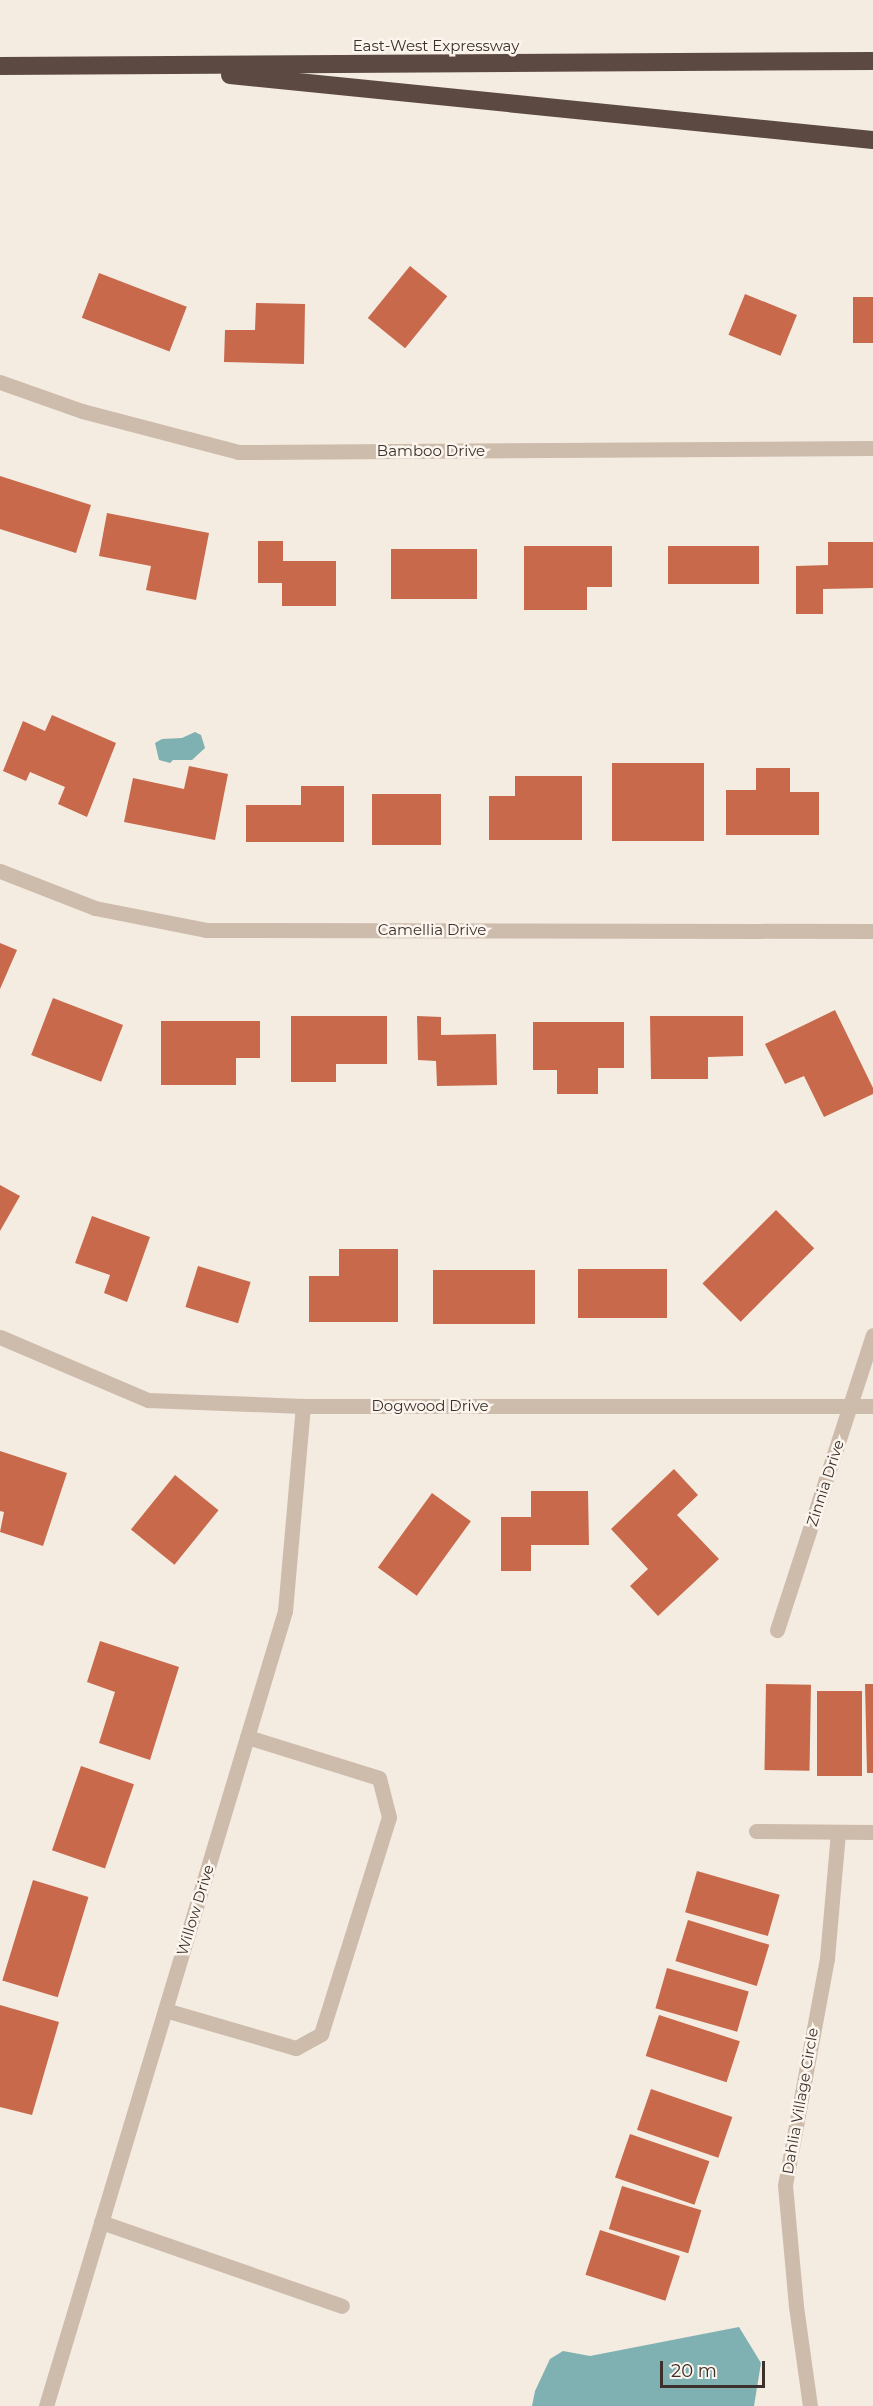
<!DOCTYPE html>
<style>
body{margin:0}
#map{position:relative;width:873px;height:2406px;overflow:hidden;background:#f4ebe1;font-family:Montserrat,sans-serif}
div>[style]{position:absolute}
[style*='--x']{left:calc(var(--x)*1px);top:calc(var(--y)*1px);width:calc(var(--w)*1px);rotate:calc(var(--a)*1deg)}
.water>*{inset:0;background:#7fb0b2}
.building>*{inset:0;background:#c8694b;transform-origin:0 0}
.minor>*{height:15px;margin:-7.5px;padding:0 7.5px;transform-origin:7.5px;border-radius:7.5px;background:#cdbbac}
.highway>*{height:18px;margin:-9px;padding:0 9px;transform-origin:9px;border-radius:9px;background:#5c4a42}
span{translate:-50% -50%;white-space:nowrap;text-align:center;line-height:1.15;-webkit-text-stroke:5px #fbf5ee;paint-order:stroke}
.street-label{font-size:15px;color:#3b302b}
.scale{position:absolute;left:660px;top:2361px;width:105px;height:27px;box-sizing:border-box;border:3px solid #3b302b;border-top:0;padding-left:8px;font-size:18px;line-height:21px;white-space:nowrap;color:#3b302b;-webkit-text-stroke:4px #fbf5ee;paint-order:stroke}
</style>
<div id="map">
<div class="water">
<div style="clip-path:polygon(195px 732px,201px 735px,205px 748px,192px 760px,173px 760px,170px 763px,159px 760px,155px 743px,162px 739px,182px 738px)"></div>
<div style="clip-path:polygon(739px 2327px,761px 2363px,754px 2406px,532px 2406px,535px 2391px,550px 2359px,563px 2351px,590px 2356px)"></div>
</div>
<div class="building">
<div style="left:410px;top:266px;width:48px;height:67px;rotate:39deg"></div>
<div style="left:99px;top:273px;width:94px;height:48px;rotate:21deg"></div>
<div style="left:745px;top:294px;width:56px;height:44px;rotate:22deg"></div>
<div style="left:853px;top:297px;width:20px;height:46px"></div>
<div style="clip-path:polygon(256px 303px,305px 304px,304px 364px,224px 362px,225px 330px,255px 330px)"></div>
<div style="clip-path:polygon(0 476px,91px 505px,76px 553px,0 529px)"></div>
<div style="clip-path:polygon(107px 513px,209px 533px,196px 600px,146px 590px,151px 566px,99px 556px)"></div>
<div style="clip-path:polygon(258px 541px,283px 541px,283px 561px,336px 561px,336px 606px,282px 606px,282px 583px,258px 583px)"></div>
<div style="clip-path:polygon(828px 542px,873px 542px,873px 588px,823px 589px,823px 614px,796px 614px,796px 566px,828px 565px)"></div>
<div style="clip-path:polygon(524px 546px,612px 546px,612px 587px,587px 587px,587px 610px,524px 610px)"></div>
<div style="left:668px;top:546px;width:91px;height:38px"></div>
<div style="left:391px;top:549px;width:86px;height:50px"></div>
<div style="clip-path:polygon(52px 715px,116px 743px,87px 817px,58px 804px,65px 787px,30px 772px,26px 781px,3px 771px,23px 721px,45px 731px)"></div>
<div style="left:612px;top:763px;width:92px;height:78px"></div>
<div style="clip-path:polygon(189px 766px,228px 774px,215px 840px,124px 822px,133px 778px,184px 789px)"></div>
<div style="clip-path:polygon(756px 768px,790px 768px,790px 792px,819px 792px,819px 835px,726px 835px,726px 790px,756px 790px)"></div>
<div style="clip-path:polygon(515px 776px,582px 776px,582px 840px,489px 840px,489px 796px,515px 796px)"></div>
<div style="clip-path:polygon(301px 786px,344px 786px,344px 842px,246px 842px,246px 805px,301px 805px)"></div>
<div style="left:372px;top:794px;width:69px;height:51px"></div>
<div style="clip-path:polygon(0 943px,17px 950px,0 989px)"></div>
<div style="left:53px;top:998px;width:75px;height:61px;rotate:21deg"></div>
<div style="clip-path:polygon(835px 1010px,873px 1088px,873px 1094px,824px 1117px,804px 1076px,785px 1084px,765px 1044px)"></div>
<div style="clip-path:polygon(291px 1016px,387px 1016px,387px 1064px,336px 1064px,336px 1082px,291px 1082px)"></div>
<div style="clip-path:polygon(417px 1016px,441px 1017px,441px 1035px,496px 1034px,497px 1085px,437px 1086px,436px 1061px,418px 1060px)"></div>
<div style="clip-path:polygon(650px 1016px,743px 1016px,743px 1056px,708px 1057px,708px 1079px,651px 1079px)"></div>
<div style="clip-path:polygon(161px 1021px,260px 1021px,260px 1058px,236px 1058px,236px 1085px,161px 1085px)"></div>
<div style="clip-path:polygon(533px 1022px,624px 1022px,624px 1068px,598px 1068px,598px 1094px,557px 1094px,557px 1070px,533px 1070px)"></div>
<div style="clip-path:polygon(0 1185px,20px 1196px,0 1231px)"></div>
<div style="left:776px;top:1210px;width:54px;height:104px;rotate:45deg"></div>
<div style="clip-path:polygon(92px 1216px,150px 1237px,127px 1302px,104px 1293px,110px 1275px,75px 1263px)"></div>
<div style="clip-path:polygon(339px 1249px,398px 1249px,398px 1322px,309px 1322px,309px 1276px,339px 1276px)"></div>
<div style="left:198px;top:1266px;width:55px;height:43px;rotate:17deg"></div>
<div style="left:578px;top:1269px;width:89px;height:49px"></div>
<div style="left:433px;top:1270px;width:102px;height:54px"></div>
<div style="clip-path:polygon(0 1451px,67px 1473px,43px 1546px,0 1532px,4px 1512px,0 1511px)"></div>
<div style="clip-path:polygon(674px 1469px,698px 1495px,677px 1515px,719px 1559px,658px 1616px,630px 1586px,648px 1569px,611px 1529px)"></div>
<div style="left:175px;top:1475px;width:56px;height:70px;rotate:39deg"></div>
<div style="clip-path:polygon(531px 1491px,588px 1491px,589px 1545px,531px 1545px,531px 1571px,501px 1571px,501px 1517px,531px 1517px)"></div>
<div style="left:432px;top:1493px;width:48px;height:92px;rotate:36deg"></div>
<div style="clip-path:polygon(100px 1641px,179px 1667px,150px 1760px,99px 1743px,115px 1692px,87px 1682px)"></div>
<div style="left:766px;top:1684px;width:45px;height:86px;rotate:1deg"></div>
<div style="clip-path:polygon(865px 1684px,873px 1684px,873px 1773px,867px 1773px)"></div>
<div style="left:817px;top:1691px;width:45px;height:85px"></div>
<div style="left:81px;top:1766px;width:56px;height:89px;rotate:19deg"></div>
<div style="left:697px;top:1871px;width:86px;height:43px;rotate:16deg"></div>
<div style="left:33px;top:1880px;width:58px;height:105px;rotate:17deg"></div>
<div style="left:688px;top:1920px;width:85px;height:43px;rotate:17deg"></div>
<div style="left:667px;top:1968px;width:85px;height:42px;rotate:16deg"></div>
<div style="clip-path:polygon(0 2005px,59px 2022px,32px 2115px,0 2107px)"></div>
<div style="left:659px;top:2015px;width:85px;height:43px;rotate:18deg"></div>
<div style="left:651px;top:2089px;width:86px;height:43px;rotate:19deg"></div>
<div style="left:630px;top:2134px;width:84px;height:46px;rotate:19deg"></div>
<div style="left:622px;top:2186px;width:83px;height:45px;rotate:17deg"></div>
<div style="left:600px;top:2230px;width:84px;height:47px;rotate:18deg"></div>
</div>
<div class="minor">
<div style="--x:0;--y:382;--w:87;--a:19.5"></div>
<div style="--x:82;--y:411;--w:161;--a:14.7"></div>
<div style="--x:238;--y:452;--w:635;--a:-0.36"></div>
<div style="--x:0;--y:871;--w:102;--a:21.3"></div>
<div style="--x:95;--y:908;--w:113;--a:11.2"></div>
<div style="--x:206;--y:930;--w:667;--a:0.09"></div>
<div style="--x:0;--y:1337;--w:161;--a:23.1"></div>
<div style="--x:148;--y:1400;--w:155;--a:2.2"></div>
<div style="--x:303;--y:1406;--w:570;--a:0"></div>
<div style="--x:777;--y:1630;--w:310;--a:-72"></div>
<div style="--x:756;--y:1831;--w:117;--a:0.5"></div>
<div style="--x:165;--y:2010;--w:136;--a:16.2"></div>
<div style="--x:296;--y:2048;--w:29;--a:-29"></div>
<div style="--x:321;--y:2034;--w:227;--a:-72.6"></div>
<div style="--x:389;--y:1817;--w:40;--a:-104.4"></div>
<div style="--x:379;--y:1778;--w:138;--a:-162.7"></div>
<div style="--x:101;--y:2222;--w:255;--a:19.2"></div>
<div style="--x:46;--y:2406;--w:830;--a:-73.27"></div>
<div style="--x:285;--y:1611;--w:206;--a:-85"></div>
<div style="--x:810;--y:2406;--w:101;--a:-98"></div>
<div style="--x:796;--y:2306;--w:121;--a:-95.2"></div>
<div style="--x:785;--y:2185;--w:231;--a:-79.5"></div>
<div style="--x:827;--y:1958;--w:126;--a:-85"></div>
</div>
<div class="highway">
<div style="--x:0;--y:66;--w:873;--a:-0.33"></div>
<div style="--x:230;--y:75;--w:646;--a:5.77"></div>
</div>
<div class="street-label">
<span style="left:436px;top:46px">East-West Expressway</span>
<span style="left:431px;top:451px">Bamboo Drive</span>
<span style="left:432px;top:930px">Camellia Drive</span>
<span style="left:430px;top:1406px">Dogwood Drive</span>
<span style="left:825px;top:1483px;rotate:-72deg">Zinnia Drive</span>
<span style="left:195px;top:1910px;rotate:-73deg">Willow Drive</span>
<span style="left:800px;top:2101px;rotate:-80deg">Dahlia Village Circle</span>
</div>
<div class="scale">20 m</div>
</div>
